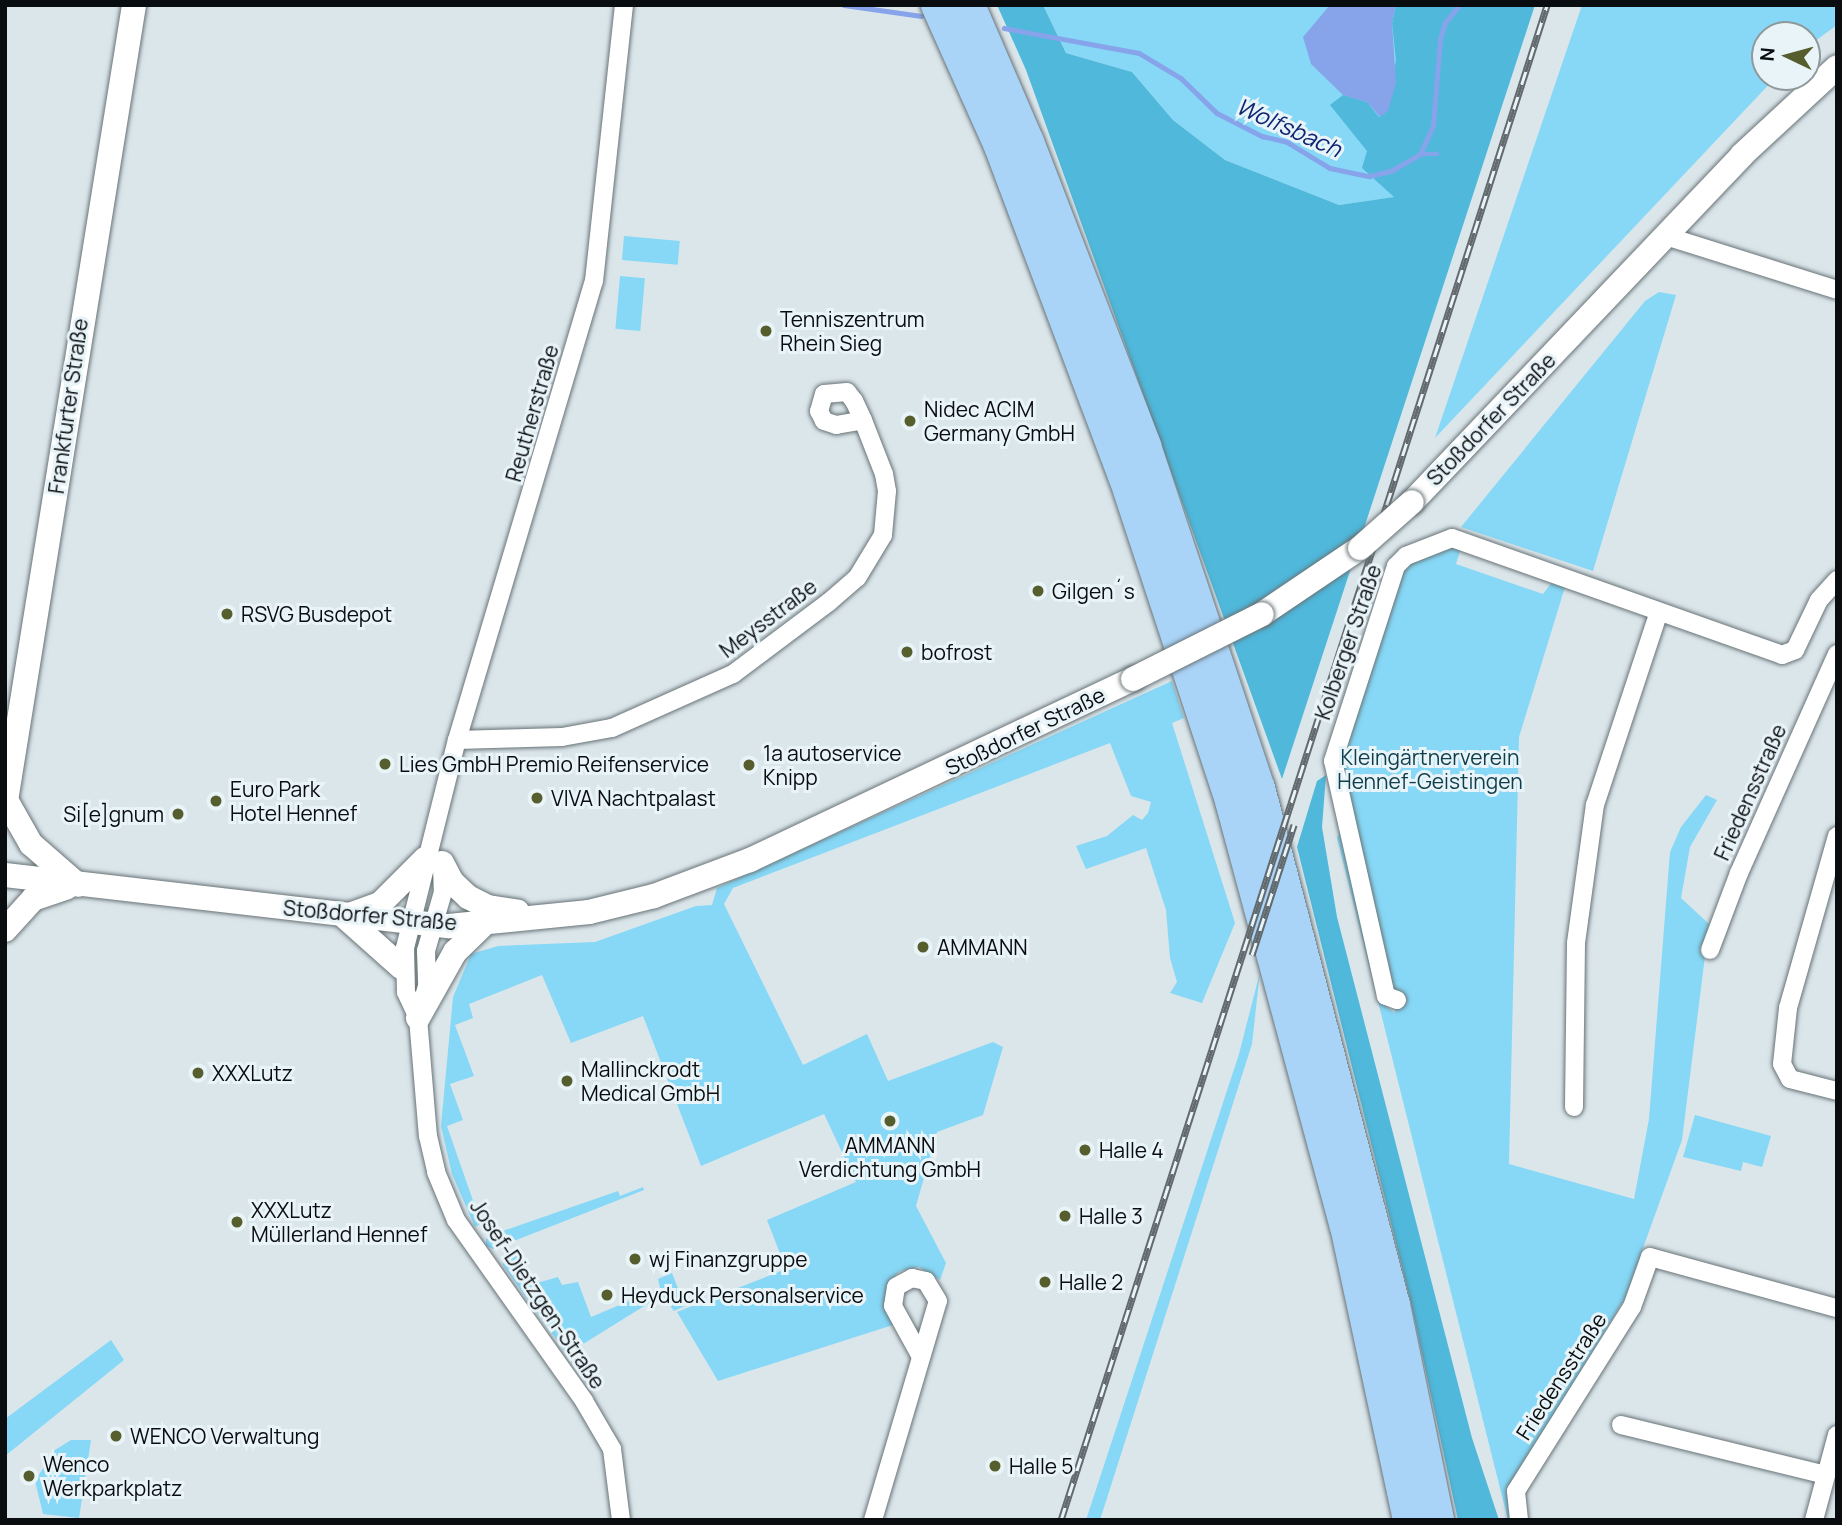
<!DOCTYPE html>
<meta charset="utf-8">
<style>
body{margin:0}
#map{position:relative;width:1842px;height:1525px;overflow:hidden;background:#dbe6eb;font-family:Manrope,sans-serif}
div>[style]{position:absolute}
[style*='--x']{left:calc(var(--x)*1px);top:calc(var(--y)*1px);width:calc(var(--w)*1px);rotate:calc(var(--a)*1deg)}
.green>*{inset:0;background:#86d8f6;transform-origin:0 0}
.forest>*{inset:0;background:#4fb8db}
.water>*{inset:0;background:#87a4ea}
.stream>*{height:4.5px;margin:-2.25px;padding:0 2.25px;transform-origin:2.25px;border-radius:2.25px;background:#87a4ea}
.roads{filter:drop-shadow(0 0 2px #687377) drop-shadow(0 0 2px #687377)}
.minor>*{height:18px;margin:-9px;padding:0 9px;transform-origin:9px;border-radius:9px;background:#fff}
.secondary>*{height:24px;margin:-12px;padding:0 12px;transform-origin:12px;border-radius:12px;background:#fff}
.motorway>*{height:32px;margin:-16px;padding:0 16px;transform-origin:16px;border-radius:16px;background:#a9d3f7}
.rail>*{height:7px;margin-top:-3.5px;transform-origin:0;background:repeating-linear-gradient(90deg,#e8f4f8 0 13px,#636a6d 0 26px);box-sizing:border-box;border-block:2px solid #636a6d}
.bridges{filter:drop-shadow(0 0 2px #687377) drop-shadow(0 0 2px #687377)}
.secondary-bridge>*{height:24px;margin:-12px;padding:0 12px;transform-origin:12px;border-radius:12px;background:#fff}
.dots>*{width:19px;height:19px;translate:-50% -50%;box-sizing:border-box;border:4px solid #e8f4f8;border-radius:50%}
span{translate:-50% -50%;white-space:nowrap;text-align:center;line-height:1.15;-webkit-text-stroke:6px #e8f4f8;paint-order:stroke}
.poi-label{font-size:21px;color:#0a0d0f}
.left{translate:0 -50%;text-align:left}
.right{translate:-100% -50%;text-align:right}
.street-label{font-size:21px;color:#0a0d0f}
.park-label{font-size:21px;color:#0e3d4c}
.water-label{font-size:23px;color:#102474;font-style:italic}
.frame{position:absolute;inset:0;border:7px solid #0a0d0f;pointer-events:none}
.north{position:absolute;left:1751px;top:21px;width:70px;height:70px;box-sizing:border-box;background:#e8f4f8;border:2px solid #8f989b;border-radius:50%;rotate:275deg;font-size:19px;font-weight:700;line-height:28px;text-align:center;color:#0a0d0f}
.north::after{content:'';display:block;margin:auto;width:24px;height:32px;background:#575e2d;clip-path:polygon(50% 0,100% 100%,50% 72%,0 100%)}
</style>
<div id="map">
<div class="green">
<div style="clip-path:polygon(1043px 5px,1488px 5px,1395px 197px,1339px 205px,1225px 160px,1173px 120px,1132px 72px,1066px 53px)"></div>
<div style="clip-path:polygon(1582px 5px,1837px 5px,1837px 25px,1807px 47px,1807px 35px,1765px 35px,1765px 77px,1776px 77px,1435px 438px)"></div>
<div style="left:624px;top:236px;width:56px;height:24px;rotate:5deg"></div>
<div style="left:620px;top:276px;width:25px;height:53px;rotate:5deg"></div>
<div style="clip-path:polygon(1659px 292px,1676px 295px,1593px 571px,1461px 527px,1645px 301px)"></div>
<div style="clip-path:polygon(1447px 543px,1461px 548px,1456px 564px,1543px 594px,1552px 582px,1565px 587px,1519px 737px,1509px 1164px,1634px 1199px,1649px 1119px,1670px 852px,1681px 827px,1706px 795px,1717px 800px,1690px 847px,1681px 898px,1709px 924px,1682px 1140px,1625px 1298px,1510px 1486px,1515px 1520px,1508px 1520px,1337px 838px,1343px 824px,1384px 1005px,1395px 1013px,1338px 767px,1400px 569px)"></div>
<div style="clip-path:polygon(1172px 681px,1184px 718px,1172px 723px,1235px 923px,1202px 1003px,1170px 993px,1177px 982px,1170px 958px,1166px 910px,1146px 848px,1086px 869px,1076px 846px,1107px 836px,1133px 815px,1142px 820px,1148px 813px,1151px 802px,1131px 796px,1110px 743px,733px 888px,724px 904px,803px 1065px,867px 1034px,888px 1081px,993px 1042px,1003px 1047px,983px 1115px,937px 1132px,916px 1206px,946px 1263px,940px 1280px,919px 1267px,900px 1271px,889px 1281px,885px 1299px,896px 1324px,718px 1381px,677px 1312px,786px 1269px,767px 1220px,856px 1182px,824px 1114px,701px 1166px,643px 1016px,571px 1043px,542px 975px,469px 1004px,473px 1018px,455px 1025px,474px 1076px,450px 1084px,463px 1120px,447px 1126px,478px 1215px,488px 1219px,475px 1227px,452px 1174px,441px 1126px,453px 997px,471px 954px,498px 946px,595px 942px,696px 906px,712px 905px,717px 888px)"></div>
<div style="clip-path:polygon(1260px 972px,1252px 1044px,1100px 1520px,1086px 1520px,1239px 1054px)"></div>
<div style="clip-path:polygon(1695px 1115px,1771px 1136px,1762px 1167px,1743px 1162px,1741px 1171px,1683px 1157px)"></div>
<div style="clip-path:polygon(643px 1187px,644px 1190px,493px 1249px,486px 1246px,486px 1239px,494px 1234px,618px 1191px,620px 1196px)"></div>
<div style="clip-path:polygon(517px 1255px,530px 1285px,558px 1277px,562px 1285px,578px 1282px,591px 1317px,660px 1288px,658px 1279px,672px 1273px,685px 1306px,674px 1311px,662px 1295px,567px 1354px,502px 1264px)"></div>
<div style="clip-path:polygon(111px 1340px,124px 1360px,5px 1456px,5px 1419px)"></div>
<div style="clip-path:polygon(71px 1440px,91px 1440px,79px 1518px,43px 1514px,35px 1481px,55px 1450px)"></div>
</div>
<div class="forest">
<div style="clip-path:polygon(997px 5px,1043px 5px,1066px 53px,1132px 72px,1173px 120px,1225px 160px,1339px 205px,1394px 197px,1362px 168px,1367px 151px,1330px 105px,1343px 95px,1367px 102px,1379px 117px,1384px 111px,1396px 61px,1392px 23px,1396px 5px,1535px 5px,1282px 779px,1026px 70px)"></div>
<div style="clip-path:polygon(1326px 775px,1322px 827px,1337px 917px,1472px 1438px,1499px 1520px,1458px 1520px,1411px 1303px,1297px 847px,1317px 781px)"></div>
</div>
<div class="water">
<div style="clip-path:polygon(1330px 5px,1396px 5px,1392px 23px,1396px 83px,1388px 111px,1380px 117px,1367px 102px,1343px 95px,1311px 64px,1303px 37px)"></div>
</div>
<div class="stream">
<div style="--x:844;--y:5;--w:78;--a:8.1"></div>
<div style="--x:1004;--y:28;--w:137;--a:10.5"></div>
<div style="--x:1139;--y:53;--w:49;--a:30.8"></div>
<div style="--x:1181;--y:78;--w:50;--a:44.2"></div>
<div style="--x:1217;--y:113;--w:51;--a:27.1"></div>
<div style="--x:1262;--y:136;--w:26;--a:13"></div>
<div style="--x:1287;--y:142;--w:50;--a:31.2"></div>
<div style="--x:1330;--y:168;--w:40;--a:12"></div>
<div style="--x:1369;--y:176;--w:23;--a:-13"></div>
<div style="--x:1391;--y:171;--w:34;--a:-30"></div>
<div style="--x:1420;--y:154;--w:31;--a:-65"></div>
<div style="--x:1433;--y:126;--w:87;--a:-85.4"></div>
<div style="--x:1440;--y:39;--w:17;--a:-73"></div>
<div style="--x:1445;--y:23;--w:23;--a:-52"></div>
<div style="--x:1421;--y:154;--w:16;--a:0"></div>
</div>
<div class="roads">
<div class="minor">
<div style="--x:1666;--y:236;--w:179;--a:17.5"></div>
<div style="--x:457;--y:740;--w:105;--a:-1.6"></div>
<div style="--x:562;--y:737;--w:51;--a:-10.2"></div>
<div style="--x:612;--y:728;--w:133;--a:-24.1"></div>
<div style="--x:733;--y:674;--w:120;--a:-36.9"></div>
<div style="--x:829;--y:602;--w:37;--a:-41"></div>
<div style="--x:857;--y:578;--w:50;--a:-58.8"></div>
<div style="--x:883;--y:535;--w:44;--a:-84.8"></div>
<div style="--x:887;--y:491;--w:17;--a:-100"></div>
<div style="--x:884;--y:474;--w:58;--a:-111.3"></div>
<div style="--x:863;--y:420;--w:21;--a:-115"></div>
<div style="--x:854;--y:401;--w:11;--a:-128"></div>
<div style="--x:847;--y:392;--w:23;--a:175"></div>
<div style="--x:824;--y:394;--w:18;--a:106"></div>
<div style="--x:819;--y:411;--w:11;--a:63"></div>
<div style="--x:824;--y:421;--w:13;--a:18"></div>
<div style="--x:836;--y:425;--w:27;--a:-10"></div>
<div style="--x:1837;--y:836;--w:179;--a:105.9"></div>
<div style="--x:1788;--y:1008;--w:56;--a:96.1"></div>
<div style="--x:1782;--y:1064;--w:17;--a:62"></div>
<div style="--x:1790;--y:1079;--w:49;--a:14.3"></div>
<div style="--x:442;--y:867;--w:25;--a:88"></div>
<div style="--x:443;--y:892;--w:61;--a:106.1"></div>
<div style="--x:426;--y:951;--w:35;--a:88"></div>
<div style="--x:427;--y:986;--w:33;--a:106"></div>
<div style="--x:418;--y:1018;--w:118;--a:85.2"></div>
<div style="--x:428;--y:1136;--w:37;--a:77"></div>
<div style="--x:436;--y:1172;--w:52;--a:67.4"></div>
<div style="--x:456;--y:1220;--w:222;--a:54.7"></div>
<div style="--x:584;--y:1401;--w:56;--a:59.7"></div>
<div style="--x:612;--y:1449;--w:72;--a:82.8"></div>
<div style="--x:1710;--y:950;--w:82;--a:-69.4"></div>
<div style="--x:1739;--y:873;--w:240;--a:-65.9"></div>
<div style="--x:1397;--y:1000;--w:12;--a:-160"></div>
<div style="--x:1386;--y:996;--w:241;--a:-102.7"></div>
<div style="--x:1333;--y:761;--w:205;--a:-72.1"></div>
<div style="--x:1396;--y:566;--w:14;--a:-45"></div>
<div style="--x:1406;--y:556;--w:49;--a:-21.4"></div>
<div style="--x:1452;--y:538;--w:350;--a:19.5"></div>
<div style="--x:1782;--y:655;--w:14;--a:-21"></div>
<div style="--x:1795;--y:650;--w:55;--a:-64.4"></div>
<div style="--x:1819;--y:600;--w:27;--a:-48"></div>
<div style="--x:418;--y:1018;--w:29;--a:-115"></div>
<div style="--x:406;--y:992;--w:44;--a:-91.3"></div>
<div style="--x:405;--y:948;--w:214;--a:-76"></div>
<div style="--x:457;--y:740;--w:479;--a:-73.4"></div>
<div style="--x:594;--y:281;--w:278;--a:-83.8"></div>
<div style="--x:1574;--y:1107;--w:164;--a:-89.3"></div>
<div style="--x:1576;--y:943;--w:139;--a:-82.2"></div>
<div style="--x:1595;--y:805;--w:200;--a:-71.7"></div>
<div style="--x:1621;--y:1425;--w:211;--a:13.7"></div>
<div style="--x:873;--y:1520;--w:228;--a:-73.5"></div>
<div style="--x:938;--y:1301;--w:23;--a:-121"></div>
<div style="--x:926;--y:1281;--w:14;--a:-168"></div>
<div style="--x:912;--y:1278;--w:18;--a:151"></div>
<div style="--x:896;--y:1287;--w:19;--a:99"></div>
<div style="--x:893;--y:1306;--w:56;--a:61.1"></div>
<div style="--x:1519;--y:1520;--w:29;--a:-96"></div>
<div style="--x:1516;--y:1491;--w:218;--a:-57.8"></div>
<div style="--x:1632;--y:1307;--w:53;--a:-70.2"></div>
<div style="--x:1650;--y:1257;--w:194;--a:15.3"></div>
<div style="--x:1814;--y:1520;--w:88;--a:-74.9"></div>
</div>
<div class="secondary">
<div style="--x:1412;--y:502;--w:479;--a:-46.4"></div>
<div style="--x:1742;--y:155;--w:129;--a:-42.8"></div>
<div style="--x:1262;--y:614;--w:118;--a:-34"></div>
<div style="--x:6;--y:800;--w:51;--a:60.4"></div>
<div style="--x:31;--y:844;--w:62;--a:41.1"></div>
<div style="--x:5;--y:807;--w:812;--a:-80.86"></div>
<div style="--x:442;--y:863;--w:21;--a:62"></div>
<div style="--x:452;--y:882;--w:22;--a:43"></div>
<div style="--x:468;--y:897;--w:22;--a:27"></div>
<div style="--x:488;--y:907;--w:30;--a:9"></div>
<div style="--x:5;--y:875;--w:447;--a:6.6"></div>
<div style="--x:449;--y:926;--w:141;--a:-5.7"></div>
<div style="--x:589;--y:912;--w:67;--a:-13.8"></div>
<div style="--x:654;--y:896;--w:103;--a:-20.6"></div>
<div style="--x:750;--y:860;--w:424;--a:-25.3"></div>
<div style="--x:352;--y:914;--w:30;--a:-20"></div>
<div style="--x:380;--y:904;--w:64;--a:-45"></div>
<div style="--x:345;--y:917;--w:76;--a:41.8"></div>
<div style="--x:5;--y:930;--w:42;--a:-47.9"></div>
<div style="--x:33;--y:899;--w:36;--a:-19"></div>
<div style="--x:418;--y:1018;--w:76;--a:-60.7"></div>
<div style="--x:455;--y:952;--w:42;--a:-44"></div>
</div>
<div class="motorway">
<div style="--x:937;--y:5;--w:154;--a:65.9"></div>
<div style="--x:1000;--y:146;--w:355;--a:69.4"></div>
<div style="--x:1125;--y:478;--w:340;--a:71.8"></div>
<div style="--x:1231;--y:801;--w:440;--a:74.9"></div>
<div style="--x:1346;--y:1226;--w:301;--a:77.9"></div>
<div style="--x:969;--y:5;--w:149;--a:66.7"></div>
<div style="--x:1028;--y:142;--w:326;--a:68.9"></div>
<div style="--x:1145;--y:446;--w:360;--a:71.6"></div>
<div style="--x:1259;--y:788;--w:534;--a:75.37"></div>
<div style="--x:1394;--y:1305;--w:219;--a:78.4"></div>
</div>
</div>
<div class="rail">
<div style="--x:1252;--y:955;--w:137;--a:-72.1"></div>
<div style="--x:1061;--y:1520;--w:1591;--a:-72.21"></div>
</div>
<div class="bridges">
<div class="secondary-bridge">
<div style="--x:1360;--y:548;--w:69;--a:-41.5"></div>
<div style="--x:1133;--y:679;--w:144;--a:-26.7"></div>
</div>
</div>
<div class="dots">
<div style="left:766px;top:331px;background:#575e2d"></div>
<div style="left:910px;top:421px;background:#575e2d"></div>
<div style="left:1038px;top:591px;background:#575e2d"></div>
<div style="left:227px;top:614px;background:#575e2d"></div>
<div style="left:907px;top:652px;background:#575e2d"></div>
<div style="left:385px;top:764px;background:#575e2d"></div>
<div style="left:749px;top:765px;background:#575e2d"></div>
<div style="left:537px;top:798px;background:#575e2d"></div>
<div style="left:216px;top:801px;background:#575e2d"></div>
<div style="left:178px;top:814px;background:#575e2d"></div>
<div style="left:923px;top:947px;background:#575e2d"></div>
<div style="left:198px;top:1073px;background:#575e2d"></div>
<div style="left:567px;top:1081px;background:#575e2d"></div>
<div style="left:890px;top:1121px;background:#575e2d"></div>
<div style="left:1085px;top:1150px;background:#575e2d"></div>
<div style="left:1065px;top:1216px;background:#575e2d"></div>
<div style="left:237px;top:1222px;background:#575e2d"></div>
<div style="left:635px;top:1259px;background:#575e2d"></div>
<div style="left:1045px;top:1282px;background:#575e2d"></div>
<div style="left:607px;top:1295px;background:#575e2d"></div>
<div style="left:116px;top:1436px;background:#575e2d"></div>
<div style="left:995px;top:1466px;background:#575e2d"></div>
<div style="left:29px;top:1476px;background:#575e2d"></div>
</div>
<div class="poi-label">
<span class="left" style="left:780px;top:331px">Tenniszentrum<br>Rhein Sieg</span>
<span class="left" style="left:924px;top:421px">Nidec ACIM<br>Germany GmbH</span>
<span class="left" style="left:1052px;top:591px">Gilgen´s</span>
<span class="left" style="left:241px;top:614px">RSVG Busdepot</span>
<span class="left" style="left:921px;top:652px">bofrost</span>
<span class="left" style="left:763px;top:765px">1a autoservice<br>Knipp</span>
<span class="left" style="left:399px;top:764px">Lies GmbH Premio Reifenservice</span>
<span class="left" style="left:230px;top:801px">Euro Park<br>Hotel Hennef</span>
<span class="left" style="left:551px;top:798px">VIVA Nachtpalast</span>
<span class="right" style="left:164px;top:814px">Si[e]gnum</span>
<span class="left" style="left:937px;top:947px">AMMANN</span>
<span class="left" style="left:581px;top:1081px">Mallinckrodt<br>Medical GmbH</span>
<span class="left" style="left:212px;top:1073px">XXXLutz</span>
<span style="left:890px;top:1157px">AMMANN<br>Verdichtung GmbH</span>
<span class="left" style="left:1099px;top:1150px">Halle 4</span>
<span class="left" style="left:251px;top:1222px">XXXLutz<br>Müllerland Hennef</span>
<span class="left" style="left:1079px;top:1216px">Halle 3</span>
<span class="left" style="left:649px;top:1259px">wj Finanzgruppe</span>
<span class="left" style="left:1059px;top:1282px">Halle 2</span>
<span class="left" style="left:621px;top:1295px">Heyduck Personalservice</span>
<span class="left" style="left:130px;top:1436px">WENCO Verwaltung</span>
<span class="left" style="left:43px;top:1476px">Wenco<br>Werkparkplatz</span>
<span class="left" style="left:1009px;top:1466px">Halle 5</span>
</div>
<div class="street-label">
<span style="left:68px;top:406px;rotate:-82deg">Frankfurter Straße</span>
<span style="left:532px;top:413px;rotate:-74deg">Reutherstraße</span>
<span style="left:1491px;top:419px;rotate:-46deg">Stoßdorfer Straße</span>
<span style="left:768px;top:618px;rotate:-37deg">Meysstraße</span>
<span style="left:1348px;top:642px;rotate:-71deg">Kolberger Straße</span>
<span style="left:1025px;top:731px;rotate:-26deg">Stoßdorfer Straße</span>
<span style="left:1750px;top:792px;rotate:-66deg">Friedensstraße</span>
<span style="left:370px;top:915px;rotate:5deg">Stoßdorfer Straße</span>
<span style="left:538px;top:1294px;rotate:56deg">Josef-Dietzgen-Straße</span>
<span style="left:1561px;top:1376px;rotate:-57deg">Friedensstraße</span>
</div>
<div class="park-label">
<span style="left:1430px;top:769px">Kleingärtnerverein<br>Hennef-Geistingen</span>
</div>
<div class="water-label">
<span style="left:1289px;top:127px;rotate:24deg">Wolfsbach</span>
</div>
<div class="frame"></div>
<div class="north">N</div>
</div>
